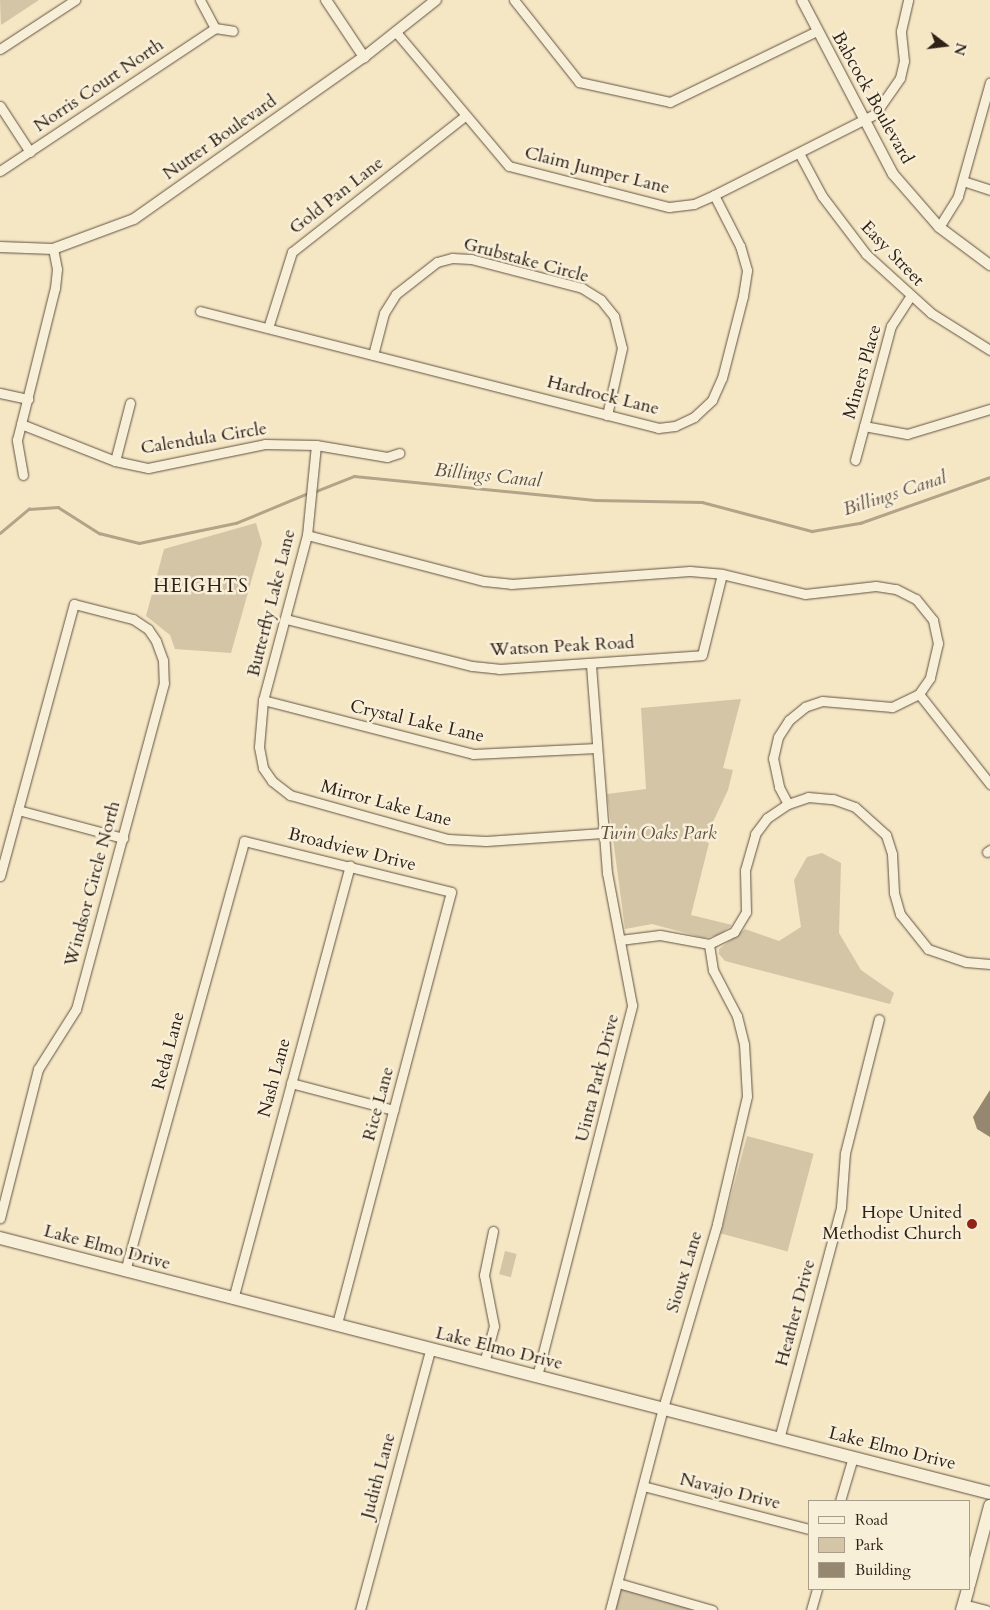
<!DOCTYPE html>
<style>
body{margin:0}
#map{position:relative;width:990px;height:1610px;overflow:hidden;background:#f5e6c4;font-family:Cardo,serif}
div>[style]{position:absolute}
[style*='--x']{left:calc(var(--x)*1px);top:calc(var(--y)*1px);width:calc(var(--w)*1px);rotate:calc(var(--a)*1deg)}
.green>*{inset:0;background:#d4c5a7;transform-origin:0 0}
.stream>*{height:2.5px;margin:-1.25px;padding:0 1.25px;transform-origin:1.25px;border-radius:1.25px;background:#b2a389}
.building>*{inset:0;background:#968771}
.roads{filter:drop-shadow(0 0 1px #615242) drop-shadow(0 0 1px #615242)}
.minor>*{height:9px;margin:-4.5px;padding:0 4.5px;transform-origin:4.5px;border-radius:4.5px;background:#f8efd9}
.tertiary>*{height:10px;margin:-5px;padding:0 5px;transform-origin:5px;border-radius:5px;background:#f8efd9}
.secondary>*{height:12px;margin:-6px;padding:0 6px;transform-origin:6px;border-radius:6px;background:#f8efd9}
.dots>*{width:14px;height:14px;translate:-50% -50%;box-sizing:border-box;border:2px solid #f8efd9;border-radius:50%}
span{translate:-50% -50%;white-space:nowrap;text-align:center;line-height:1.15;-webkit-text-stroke:5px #f8efd9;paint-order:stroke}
.street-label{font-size:18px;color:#302117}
.park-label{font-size:18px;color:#615242;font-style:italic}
.poi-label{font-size:18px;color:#302117}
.right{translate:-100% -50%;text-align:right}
.water-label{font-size:19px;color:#5e4e3f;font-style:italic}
.neighbourhood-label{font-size:19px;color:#302117;letter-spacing:1px}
.legend{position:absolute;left:808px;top:1500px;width:162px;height:90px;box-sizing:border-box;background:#f8efd9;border:1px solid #a89d8b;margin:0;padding:6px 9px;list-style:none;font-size:15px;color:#302117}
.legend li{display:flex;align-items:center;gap:10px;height:25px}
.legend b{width:25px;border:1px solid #a89d8b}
.north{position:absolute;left:920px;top:20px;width:50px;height:50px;-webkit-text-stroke:4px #f8efd9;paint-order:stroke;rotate:105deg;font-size:14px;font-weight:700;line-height:20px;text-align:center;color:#302117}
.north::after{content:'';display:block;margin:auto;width:18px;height:22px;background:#302117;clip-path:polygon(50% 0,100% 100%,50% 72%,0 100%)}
</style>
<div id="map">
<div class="green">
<div style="clip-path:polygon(0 0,39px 0,1px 25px)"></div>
<div style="clip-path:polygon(256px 523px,262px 543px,231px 653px,175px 649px,170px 635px,146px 616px,164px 549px)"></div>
<div style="clip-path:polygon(741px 699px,723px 768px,733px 770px,728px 790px,704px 841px,709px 843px,691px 915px,732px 925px,719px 935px,704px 938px,652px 924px,625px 929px,607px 794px,646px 789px,641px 708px)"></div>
<div style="clip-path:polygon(822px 853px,841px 863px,839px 933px,861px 970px,894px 993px,890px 1004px,725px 961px,719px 954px,719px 949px,745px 929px,779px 941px,801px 927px,794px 880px,807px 857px)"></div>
<div style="left:747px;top:1136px;width:69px;height:101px;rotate:15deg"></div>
<div style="left:505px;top:1251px;width:12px;height:24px;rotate:14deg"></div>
<div style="clip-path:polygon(617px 1587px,710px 1610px,611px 1610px)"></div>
</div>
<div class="stream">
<div style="--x:314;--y:492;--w:43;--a:-21.8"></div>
<div style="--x:354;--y:476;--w:242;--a:5.7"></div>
<div style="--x:595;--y:500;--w:107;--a:1.1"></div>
<div style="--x:702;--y:502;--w:114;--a:14.8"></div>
<div style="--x:812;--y:531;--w:49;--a:-9.5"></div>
<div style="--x:860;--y:523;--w:138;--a:-19.5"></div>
<div style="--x:0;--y:533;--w:38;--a:-40"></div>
<div style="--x:29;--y:509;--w:29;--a:-4"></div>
<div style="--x:58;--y:507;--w:49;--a:32.4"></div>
<div style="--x:99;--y:533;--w:41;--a:14"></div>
<div style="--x:139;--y:543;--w:99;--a:-11.7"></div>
<div style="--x:236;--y:523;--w:78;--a:-22.6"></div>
</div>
<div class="building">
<div style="clip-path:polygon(990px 1090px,990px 1137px,977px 1129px,973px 1117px)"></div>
</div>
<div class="roads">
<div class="minor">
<div style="--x:200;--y:0;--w:32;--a:62"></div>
<div style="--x:514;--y:0;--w:105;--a:51.6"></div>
<div style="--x:579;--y:82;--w:93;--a:12.4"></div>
<div style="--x:670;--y:102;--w:163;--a:-25.8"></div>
<div style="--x:215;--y:28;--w:18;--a:9"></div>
<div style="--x:396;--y:32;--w:175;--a:49.9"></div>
<div style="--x:509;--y:166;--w:165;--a:14.4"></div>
<div style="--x:669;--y:207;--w:25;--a:-7"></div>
<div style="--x:694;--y:204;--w:22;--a:-24"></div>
<div style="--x:714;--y:195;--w:180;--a:-26.7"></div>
<div style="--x:875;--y:114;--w:44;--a:-55.2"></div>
<div style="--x:900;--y:78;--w:17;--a:-77"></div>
<div style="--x:904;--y:61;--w:30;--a:-96"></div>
<div style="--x:901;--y:31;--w:32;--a:-77"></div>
<div style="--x:0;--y:49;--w:90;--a:-33.2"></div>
<div style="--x:0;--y:106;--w:55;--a:56.9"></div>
<div style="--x:799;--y:153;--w:49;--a:61.9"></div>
<div style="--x:822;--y:196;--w:73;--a:52.8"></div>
<div style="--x:866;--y:254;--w:88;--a:42.2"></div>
<div style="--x:931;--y:313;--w:70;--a:32.1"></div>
<div style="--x:0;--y:171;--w:258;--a:-33.6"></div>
<div style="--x:963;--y:181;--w:28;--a:18"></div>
<div style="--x:939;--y:227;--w:36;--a:-58"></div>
<div style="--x:958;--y:196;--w:118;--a:-74.3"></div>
<div style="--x:200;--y:311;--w:473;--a:14.3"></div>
<div style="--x:658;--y:428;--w:17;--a:-7"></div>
<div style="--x:675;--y:426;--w:21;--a:-25"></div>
<div style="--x:694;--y:417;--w:25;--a:-43"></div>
<div style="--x:712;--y:400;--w:24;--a:-66"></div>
<div style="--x:722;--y:378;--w:85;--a:-75.6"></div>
<div style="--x:743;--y:296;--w:26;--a:-81"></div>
<div style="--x:747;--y:270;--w:25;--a:-106"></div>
<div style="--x:740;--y:246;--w:57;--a:-117"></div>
<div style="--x:268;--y:328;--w:80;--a:-72.5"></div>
<div style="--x:292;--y:252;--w:220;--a:-38.2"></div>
<div style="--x:373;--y:355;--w:43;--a:-75.3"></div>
<div style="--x:384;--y:313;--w:22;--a:-58"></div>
<div style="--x:396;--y:294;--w:52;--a:-38"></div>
<div style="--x:437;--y:262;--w:16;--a:-15"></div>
<div style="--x:452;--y:258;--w:19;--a:3"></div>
<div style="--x:471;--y:259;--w:115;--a:14.6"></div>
<div style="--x:582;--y:288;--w:22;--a:32"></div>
<div style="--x:601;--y:300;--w:21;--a:51"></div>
<div style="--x:614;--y:316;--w:33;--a:76"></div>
<div style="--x:622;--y:348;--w:69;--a:102.6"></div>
<div style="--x:0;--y:393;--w:29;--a:12"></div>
<div style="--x:21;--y:424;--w:101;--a:21.5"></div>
<div style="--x:115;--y:461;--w:34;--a:12"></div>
<div style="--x:148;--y:468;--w:119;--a:-11.6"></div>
<div style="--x:265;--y:444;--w:51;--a:1.1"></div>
<div style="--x:316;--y:445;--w:72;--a:9.6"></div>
<div style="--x:387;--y:457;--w:13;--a:-18"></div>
<div style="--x:864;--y:426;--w:44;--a:10.5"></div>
<div style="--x:907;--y:434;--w:87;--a:-16.8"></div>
<div style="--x:316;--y:445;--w:90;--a:95.7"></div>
<div style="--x:307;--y:535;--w:171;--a:104.9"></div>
<div style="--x:263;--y:700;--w:47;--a:94.9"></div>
<div style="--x:259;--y:747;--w:21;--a:79"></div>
<div style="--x:263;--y:768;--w:16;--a:55"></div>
<div style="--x:272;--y:781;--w:23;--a:38"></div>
<div style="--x:290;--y:795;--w:164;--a:15.6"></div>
<div style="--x:448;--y:839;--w:38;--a:3"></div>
<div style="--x:486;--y:841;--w:117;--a:-3.9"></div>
<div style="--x:855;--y:460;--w:139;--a:-75"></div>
<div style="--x:891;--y:326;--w:35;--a:-57"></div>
<div style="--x:115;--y:461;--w:60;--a:-75.5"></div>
<div style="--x:23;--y:475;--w:36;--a:-100"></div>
<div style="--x:17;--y:440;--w:157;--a:-76"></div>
<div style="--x:55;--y:288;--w:19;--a:-84"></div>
<div style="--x:57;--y:269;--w:20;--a:-101"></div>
<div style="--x:307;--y:535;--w:183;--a:14.6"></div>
<div style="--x:484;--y:581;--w:27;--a:6"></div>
<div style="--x:511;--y:584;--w:179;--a:-4.2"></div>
<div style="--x:690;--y:571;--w:32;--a:5"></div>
<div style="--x:286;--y:619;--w:192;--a:14.2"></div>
<div style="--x:472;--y:666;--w:27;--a:6"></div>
<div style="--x:499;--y:669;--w:203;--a:-3.9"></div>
<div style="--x:702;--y:655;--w:83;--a:-76.1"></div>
<div style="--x:722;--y:574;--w:85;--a:13.5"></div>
<div style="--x:805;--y:594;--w:71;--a:-6.4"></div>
<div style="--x:876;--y:586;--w:20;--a:9"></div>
<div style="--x:896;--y:589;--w:22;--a:27"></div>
<div style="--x:916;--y:599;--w:27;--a:51"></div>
<div style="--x:933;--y:620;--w:24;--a:78"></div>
<div style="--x:938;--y:643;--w:36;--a:103"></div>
<div style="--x:930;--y:678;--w:19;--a:125"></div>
<div style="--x:919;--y:694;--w:30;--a:154"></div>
<div style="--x:892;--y:707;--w:70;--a:-175.1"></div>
<div style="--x:822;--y:701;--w:18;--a:161"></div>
<div style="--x:805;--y:707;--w:21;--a:141"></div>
<div style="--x:789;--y:720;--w:20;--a:123"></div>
<div style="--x:778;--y:737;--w:22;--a:103"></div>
<div style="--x:773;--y:758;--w:30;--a:78"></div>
<div style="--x:779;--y:787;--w:19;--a:62"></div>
<div style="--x:919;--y:694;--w:115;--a:51.7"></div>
<div style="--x:263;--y:700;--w:217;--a:14.4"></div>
<div style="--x:473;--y:754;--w:124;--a:-2.8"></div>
<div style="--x:18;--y:810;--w:109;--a:14.9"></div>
<div style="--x:987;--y:852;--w:4;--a:-34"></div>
<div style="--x:0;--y:876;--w:282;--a:-74.8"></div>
<div style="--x:74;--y:604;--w:61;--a:14.3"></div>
<div style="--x:133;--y:619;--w:18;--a:34"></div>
<div style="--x:148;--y:629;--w:14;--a:56"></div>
<div style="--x:156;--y:641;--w:20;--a:70"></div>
<div style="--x:163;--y:660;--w:23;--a:88"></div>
<div style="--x:164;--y:683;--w:338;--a:105.1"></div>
<div style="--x:76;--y:1009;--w:71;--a:122.3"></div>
<div style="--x:38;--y:1069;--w:154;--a:104.3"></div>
<div style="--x:620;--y:940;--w:40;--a:-7.1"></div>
<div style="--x:660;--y:935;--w:50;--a:10.4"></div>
<div style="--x:709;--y:944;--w:28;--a:-26"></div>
<div style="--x:734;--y:932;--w:23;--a:-59"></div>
<div style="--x:746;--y:912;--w:42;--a:-91.4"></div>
<div style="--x:745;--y:870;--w:37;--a:-74"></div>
<div style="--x:755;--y:834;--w:20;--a:-53"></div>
<div style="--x:767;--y:818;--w:25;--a:-34"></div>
<div style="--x:788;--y:804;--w:21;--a:-19"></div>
<div style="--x:808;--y:797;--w:25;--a:5"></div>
<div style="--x:833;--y:799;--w:23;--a:20"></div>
<div style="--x:855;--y:807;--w:42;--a:42.1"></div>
<div style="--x:886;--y:835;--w:20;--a:72"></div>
<div style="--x:892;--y:854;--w:39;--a:87"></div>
<div style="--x:894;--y:893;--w:22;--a:74"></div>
<div style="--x:900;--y:914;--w:45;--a:51.3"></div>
<div style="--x:928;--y:949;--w:40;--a:18.9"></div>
<div style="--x:966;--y:962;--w:24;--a:5"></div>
<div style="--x:291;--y:1083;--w:106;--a:14.7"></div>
<div style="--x:125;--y:1271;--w:446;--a:-74.5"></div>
<div style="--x:244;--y:841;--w:213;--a:13.8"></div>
<div style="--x:451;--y:892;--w:447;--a:104.8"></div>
<div style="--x:233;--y:1299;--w:449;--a:-74.9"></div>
<div style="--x:484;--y:1363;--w:38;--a:-75"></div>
<div style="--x:494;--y:1326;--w:52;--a:-101.1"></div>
<div style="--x:484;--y:1275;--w:45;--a:-78.4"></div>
<div style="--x:537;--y:1376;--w:383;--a:-75.6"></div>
<div style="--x:632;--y:1005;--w:134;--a:-100.7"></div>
<div style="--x:607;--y:873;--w:210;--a:-94.4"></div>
<div style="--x:779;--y:1439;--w:240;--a:-75"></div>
<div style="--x:841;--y:1207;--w:54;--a:-85.8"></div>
<div style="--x:845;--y:1153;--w:138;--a:-75.8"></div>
<div style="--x:643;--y:1486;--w:171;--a:14.5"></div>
<div style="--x:840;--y:1501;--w:46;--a:-73.5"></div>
<div style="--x:618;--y:1583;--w:98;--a:16"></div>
<div style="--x:963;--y:1604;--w:24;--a:15"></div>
<div style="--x:360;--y:1610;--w:269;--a:-74.9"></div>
<div style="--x:610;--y:1610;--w:209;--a:-75.3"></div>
<div style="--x:663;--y:1408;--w:192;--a:-73.6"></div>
<div style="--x:717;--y:1224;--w:131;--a:-76.8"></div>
<div style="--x:747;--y:1096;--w:52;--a:-93.3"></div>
<div style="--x:744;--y:1044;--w:29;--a:-104"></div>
<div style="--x:737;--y:1016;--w:52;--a:-117.6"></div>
<div style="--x:713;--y:970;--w:26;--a:-99"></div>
<div style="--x:811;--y:1610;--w:22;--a:-74"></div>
</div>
<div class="tertiary">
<div style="--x:326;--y:0;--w:69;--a:56.3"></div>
<div style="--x:802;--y:0;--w:196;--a:62.4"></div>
<div style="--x:893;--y:174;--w:70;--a:49"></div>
<div style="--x:939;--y:227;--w:64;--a:36.7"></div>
<div style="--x:0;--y:247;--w:53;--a:2.2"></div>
<div style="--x:53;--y:249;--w:86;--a:-20.3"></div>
<div style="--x:134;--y:219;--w:281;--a:-35.2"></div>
<div style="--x:364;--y:57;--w:92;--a:-38.4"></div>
</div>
<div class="secondary">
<div style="--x:0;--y:1238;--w:1022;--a:14.44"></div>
<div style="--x:969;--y:1585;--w:82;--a:-75.1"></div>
<div style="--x:962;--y:1610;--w:22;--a:-74"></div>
</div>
</div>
<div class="dots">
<div style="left:972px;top:1224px;background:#8f2418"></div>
</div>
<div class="street-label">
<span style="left:99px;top:86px;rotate:-34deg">Norris Court North</span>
<span style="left:872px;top:98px;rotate:61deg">Babcock Boulevard</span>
<span style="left:220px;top:138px;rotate:-35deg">Nutter Boulevard</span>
<span style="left:597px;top:171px;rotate:14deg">Claim Jumper Lane</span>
<span style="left:337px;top:196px;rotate:-38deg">Gold Pan Lane</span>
<span style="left:892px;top:254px;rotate:46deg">Easy Street</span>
<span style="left:526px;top:261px;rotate:15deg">Grubstake Circle</span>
<span style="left:863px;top:372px;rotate:-74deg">Miners Place</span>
<span style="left:603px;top:396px;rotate:14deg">Hardrock Lane</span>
<span style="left:204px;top:439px;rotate:-9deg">Calendula Circle</span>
<span style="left:272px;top:603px;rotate:-76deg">Butterfly Lake Lane</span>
<span style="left:562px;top:647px;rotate:-3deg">Watson Peak Road</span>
<span style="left:417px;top:722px;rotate:13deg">Crystal Lake Lane</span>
<span style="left:386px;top:804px;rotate:15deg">Mirror Lake Lane</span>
<span style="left:352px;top:850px;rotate:14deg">Broadview Drive</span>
<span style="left:93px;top:884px;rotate:-75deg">Windsor Circle North</span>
<span style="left:169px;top:1051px;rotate:-75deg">Reda Lane</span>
<span style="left:275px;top:1078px;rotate:-75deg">Nash Lane</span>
<span style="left:598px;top:1078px;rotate:-76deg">Uinta Park Drive</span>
<span style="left:379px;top:1104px;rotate:-75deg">Rice Lane</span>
<span style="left:107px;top:1248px;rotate:15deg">Lake Elmo Drive</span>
<span style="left:685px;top:1272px;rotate:-73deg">Sioux Lane</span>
<span style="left:796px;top:1313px;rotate:-75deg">Heather Drive</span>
<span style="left:499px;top:1349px;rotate:14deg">Lake Elmo Drive</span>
<span style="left:892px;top:1449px;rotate:14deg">Lake Elmo Drive</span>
<span style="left:379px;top:1476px;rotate:-75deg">Judith Lane</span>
<span style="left:730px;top:1492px;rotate:14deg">Navajo Drive</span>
</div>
<div class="park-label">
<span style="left:658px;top:834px">Twin Oaks Park</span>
</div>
<div class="poi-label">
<span class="right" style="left:962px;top:1224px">Hope United<br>Methodist Church</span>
</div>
<div class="water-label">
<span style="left:488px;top:476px;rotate:6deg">Billings Canal</span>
<span style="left:895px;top:494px;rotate:-18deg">Billings Canal</span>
</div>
<div class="neighbourhood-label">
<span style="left:201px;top:587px">HEIGHTS</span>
</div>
<ul class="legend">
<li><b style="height:6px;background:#f8efd9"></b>Road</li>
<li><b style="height:14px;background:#d4c5a7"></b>Park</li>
<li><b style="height:14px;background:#968771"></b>Building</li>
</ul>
<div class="north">N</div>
</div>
